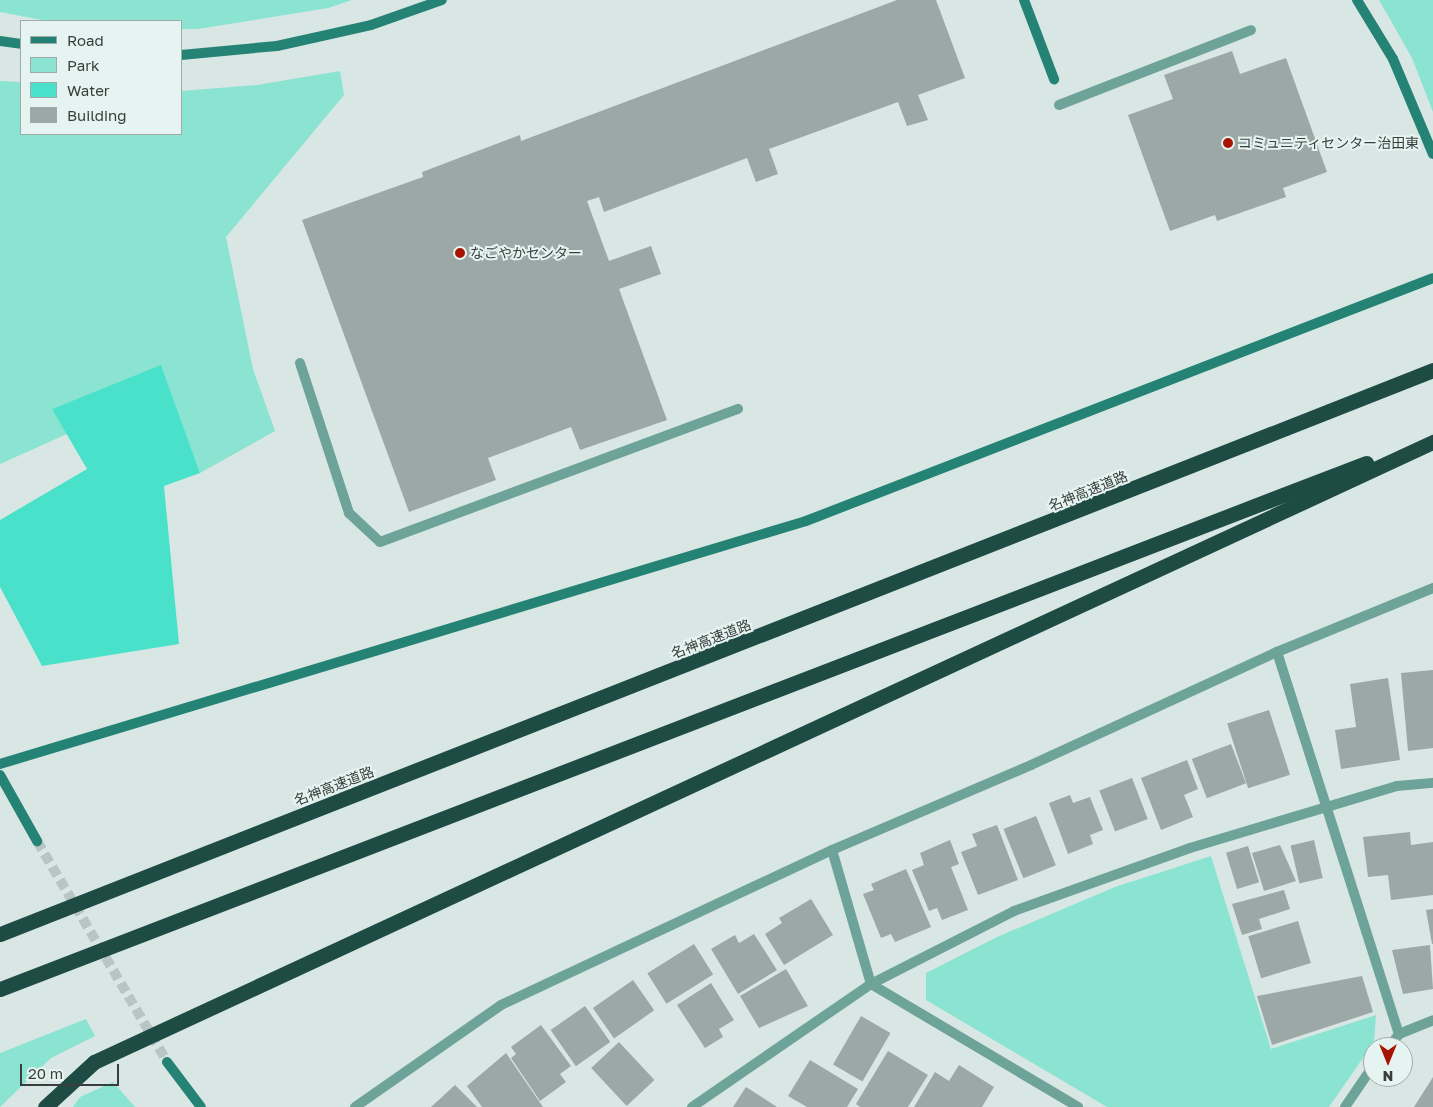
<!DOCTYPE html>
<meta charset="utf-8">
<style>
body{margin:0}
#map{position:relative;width:1433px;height:1107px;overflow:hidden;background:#d9e7e4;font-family:"Golos Text","Noto Sans JP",sans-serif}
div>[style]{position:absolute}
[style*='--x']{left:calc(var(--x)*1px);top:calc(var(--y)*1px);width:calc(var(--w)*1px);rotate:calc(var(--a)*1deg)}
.green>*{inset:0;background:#8be3d2}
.water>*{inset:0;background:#4ae1ca}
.building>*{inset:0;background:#9ba8a5;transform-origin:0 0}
.secondary-tunnel>*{height:10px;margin-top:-5px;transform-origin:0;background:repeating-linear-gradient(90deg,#b9c5c2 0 10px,transparent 0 15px)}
.lane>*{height:10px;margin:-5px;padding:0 5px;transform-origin:5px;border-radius:5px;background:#6ea399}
.street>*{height:10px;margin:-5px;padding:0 5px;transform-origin:5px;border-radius:5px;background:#6ea399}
.secondary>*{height:10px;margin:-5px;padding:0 5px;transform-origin:5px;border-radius:5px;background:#258375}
.highway>*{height:15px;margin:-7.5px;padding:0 7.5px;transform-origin:7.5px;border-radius:7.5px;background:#1e4c44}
.dots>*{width:14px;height:14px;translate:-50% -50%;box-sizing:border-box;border:2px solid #e6f4f1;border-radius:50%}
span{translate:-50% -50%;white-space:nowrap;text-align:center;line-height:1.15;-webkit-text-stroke:4px #e6f4f1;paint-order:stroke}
.poi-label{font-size:14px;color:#383e3c}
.left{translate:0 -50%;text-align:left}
.street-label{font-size:14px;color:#383e3c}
.legend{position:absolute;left:20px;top:20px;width:162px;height:115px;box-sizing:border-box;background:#e6f4f1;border:1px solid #a0aba9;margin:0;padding:6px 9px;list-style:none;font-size:15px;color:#383e3c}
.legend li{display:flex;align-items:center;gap:10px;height:25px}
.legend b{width:25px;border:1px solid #a0aba9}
.north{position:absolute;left:1363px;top:1037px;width:50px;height:50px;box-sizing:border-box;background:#e6f4f1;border:1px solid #a0aba9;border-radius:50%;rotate:180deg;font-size:14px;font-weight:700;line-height:20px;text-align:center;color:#383e3c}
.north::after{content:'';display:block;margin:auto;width:18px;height:22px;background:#a71502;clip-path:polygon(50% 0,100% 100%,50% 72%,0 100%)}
.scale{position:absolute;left:20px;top:1064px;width:99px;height:22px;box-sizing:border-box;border:2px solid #383e3c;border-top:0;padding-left:6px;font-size:15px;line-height:18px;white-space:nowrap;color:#383e3c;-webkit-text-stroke:4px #e6f4f1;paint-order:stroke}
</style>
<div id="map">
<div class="green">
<div style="clip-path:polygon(0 0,352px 0,328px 8px,198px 29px,181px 29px,181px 21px,47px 21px,0 12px)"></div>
<div style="clip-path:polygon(1379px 0,1433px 0,1433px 112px,1412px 58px)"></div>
<div style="clip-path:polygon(340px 71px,344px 95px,226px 237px,253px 369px,275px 431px,200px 473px,161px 366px,52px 409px,67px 434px,0 464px,0 81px,21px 82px,21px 134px,181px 134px,181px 91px,257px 85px)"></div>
<div style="clip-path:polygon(1211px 856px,1271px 1049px,1376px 1015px,1374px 1042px,1329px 1107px,1107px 1107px,926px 1000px,926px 973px,997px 937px,1115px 887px)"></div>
<div style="clip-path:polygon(86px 1019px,95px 1036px,51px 1058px,0 1107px,0 1053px)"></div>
<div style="clip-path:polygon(113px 1082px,135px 1107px,73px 1107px,80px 1097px)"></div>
</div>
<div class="water">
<div style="clip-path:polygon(161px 365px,200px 473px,164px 486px,179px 644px,42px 666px,0 587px,0 520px,87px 469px,52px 409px)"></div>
</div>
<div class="building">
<div style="clip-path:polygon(897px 0,936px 0,965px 78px,918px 95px,928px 120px,907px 126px,898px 102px,769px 149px,778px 174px,756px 182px,747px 158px,604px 212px,599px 197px,587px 201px,609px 261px,651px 246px,661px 274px,619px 289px,667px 420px,580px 450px,571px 427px,488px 458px,496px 480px,409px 512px,302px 220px,423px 177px,422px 172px,520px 135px,521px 141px)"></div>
<div style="clip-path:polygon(1232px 51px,1240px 74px,1286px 58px,1327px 172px,1283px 188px,1286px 197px,1217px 221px,1215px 215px,1170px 231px,1128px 115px,1173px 99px,1164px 75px)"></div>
<div style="clip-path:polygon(1433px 670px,1433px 748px,1408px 751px,1401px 673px)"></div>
<div style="clip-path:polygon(1388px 678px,1400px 760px,1341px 769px,1335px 730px,1356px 727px,1350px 684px)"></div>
<div style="left:1269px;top:710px;width:68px;height:44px;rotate:72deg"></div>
<div style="left:1231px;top:744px;width:42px;height:42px;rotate:69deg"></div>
<div style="clip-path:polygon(1187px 760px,1198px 789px,1184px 795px,1193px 817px,1161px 830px,1141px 778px)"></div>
<div style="left:1132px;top:778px;width:44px;height:35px;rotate:69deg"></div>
<div style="clip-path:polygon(1070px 795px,1073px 803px,1090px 797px,1103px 830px,1090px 835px,1093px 844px,1068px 854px,1049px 803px)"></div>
<div style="left:1036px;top:816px;width:53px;height:35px;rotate:68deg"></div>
<div style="clip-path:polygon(997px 825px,1018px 880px,978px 895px,961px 852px,977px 846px,972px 834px)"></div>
<div style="clip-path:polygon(1410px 832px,1411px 845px,1433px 842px,1433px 895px,1391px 900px,1388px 875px,1368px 877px,1363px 837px)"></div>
<div style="clip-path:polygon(950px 840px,959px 864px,951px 867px,968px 910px,942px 920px,937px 908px,929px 911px,912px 870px,924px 865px,920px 853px)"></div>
<div style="left:1314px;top:840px;width:39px;height:24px;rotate:77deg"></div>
<div style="clip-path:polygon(1280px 845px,1296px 881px,1264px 891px,1252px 853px)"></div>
<div style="left:1248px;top:846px;width:38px;height:23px;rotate:73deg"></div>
<div style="clip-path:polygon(906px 869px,931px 927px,895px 942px,891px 934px,881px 938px,863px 894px,874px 890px,871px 884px)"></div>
<div style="clip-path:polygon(1284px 890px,1290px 909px,1259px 919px,1262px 929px,1242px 935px,1232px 904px)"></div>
<div style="clip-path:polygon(811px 899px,833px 935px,784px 965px,765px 934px,782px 923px,779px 918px)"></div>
<div style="clip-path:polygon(1433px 909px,1433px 944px,1432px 944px,1426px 910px)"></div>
<div style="left:1298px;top:921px;width:44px;height:52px;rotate:73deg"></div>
<div style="clip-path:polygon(754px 934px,777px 970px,738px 994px,711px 949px,735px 935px,739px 943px)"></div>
<div style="left:694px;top:944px;width:36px;height:55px;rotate:58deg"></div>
<div style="clip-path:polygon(1430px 945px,1433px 989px,1403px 994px,1392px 950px)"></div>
<div style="clip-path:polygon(786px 969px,808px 1006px,759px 1028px,740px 996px)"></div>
<div style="clip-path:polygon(1362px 976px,1373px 1012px,1272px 1045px,1257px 996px)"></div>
<div style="left:633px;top:980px;width:37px;height:49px;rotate:55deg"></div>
<div style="clip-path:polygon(711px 983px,734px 1020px,719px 1029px,723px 1037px,705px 1048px,677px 1005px)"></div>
<div style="left:585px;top:1006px;width:44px;height:42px;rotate:55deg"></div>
<div style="left:861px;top:1016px;width:34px;height:56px;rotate:30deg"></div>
<div style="clip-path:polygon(541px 1025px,571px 1066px,560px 1074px,566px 1082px,540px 1101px,511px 1058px,516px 1054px,511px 1047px)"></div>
<div style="left:619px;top:1042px;width:52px;height:38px;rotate:47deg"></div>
<div style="clip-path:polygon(888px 1051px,928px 1075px,908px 1107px,860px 1107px,856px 1104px)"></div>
<div style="clip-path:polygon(506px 1053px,543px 1107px,482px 1107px,467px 1086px)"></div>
<div style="clip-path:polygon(810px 1060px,858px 1089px,847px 1107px,807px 1107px,788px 1096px)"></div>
<div style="clip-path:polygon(959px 1065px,994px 1087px,982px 1107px,914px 1107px,935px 1072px,949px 1081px)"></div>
<div style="clip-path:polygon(1433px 1077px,1433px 1107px,1414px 1107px)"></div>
<div style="clip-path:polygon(455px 1085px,477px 1107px,431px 1107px)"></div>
<div style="clip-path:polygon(746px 1087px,777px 1107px,733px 1107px)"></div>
</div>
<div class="secondary-tunnel">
<div style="--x:37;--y:841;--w:256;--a:59.5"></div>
</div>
<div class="lane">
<div style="--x:1059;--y:105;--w:206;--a:-21.3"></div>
<div style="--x:300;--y:363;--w:158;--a:71.9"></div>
<div style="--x:349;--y:513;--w:42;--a:43.1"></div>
<div style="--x:380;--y:542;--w:382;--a:-20.4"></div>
</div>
<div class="street">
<div style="--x:1277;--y:652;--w:401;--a:72.3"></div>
<div style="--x:832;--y:850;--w:140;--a:73.8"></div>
<div style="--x:871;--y:984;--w:241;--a:30.7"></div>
<div style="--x:1389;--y:1047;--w:16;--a:-52"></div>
<div style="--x:1399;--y:1034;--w:37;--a:-22"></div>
<div style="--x:355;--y:1107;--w:178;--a:-34.9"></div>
<div style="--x:501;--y:1005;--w:365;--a:-25.1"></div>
<div style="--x:832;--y:850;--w:216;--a:-23.1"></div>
<div style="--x:1031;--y:765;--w:271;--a:-24.7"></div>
<div style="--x:1277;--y:652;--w:169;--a:-22.3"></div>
<div style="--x:692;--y:1107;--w:217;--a:-34.5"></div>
<div style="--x:871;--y:984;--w:161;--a:-27"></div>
<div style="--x:1014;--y:911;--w:187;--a:-19.7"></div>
<div style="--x:1190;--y:848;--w:216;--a:-16.7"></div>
<div style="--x:1397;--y:786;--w:36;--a:-5"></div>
<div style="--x:1345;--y:1107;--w:50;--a:-55.7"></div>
</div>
<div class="secondary">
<div style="--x:1024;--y:0;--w:85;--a:69.2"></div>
<div style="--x:1357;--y:0;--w:69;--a:58.6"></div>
<div style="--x:1393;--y:59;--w:103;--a:67.2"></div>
<div style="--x:0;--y:41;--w:21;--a:8"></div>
<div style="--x:181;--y:55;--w:96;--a:-5.4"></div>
<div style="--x:277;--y:46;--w:96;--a:-12.6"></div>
<div style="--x:371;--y:25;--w:75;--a:-19.4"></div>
<div style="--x:0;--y:764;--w:842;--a:-16.78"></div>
<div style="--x:806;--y:521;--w:672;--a:-21.18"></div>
<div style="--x:0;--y:775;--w:76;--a:60.7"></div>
<div style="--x:167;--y:1062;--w:56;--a:52.9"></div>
</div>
<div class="highway">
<div style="--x:0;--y:934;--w:1540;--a:-21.48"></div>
<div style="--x:0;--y:989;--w:1464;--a:-21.06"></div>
<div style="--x:45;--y:1107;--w:67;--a:-42.6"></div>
<div style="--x:94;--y:1062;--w:1476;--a:-24.85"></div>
</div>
<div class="dots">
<div style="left:1228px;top:143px;background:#a71502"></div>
<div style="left:460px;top:253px;background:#a71502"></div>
</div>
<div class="poi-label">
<span class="left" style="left:1238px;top:143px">コミュニティセンター治田東</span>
<span class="left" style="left:470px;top:253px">なごやかセンター</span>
</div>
<div class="street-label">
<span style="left:1088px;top:491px;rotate:-22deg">名神高速道路</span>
<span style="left:711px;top:639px;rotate:-21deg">名神高速道路</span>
<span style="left:334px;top:786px;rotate:-21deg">名神高速道路</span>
</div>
<ul class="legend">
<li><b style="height:6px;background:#258375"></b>Road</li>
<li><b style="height:14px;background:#8be3d2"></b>Park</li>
<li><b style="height:14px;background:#4ae1ca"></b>Water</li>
<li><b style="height:14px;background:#9ba8a5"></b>Building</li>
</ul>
<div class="north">N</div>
<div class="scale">20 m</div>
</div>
